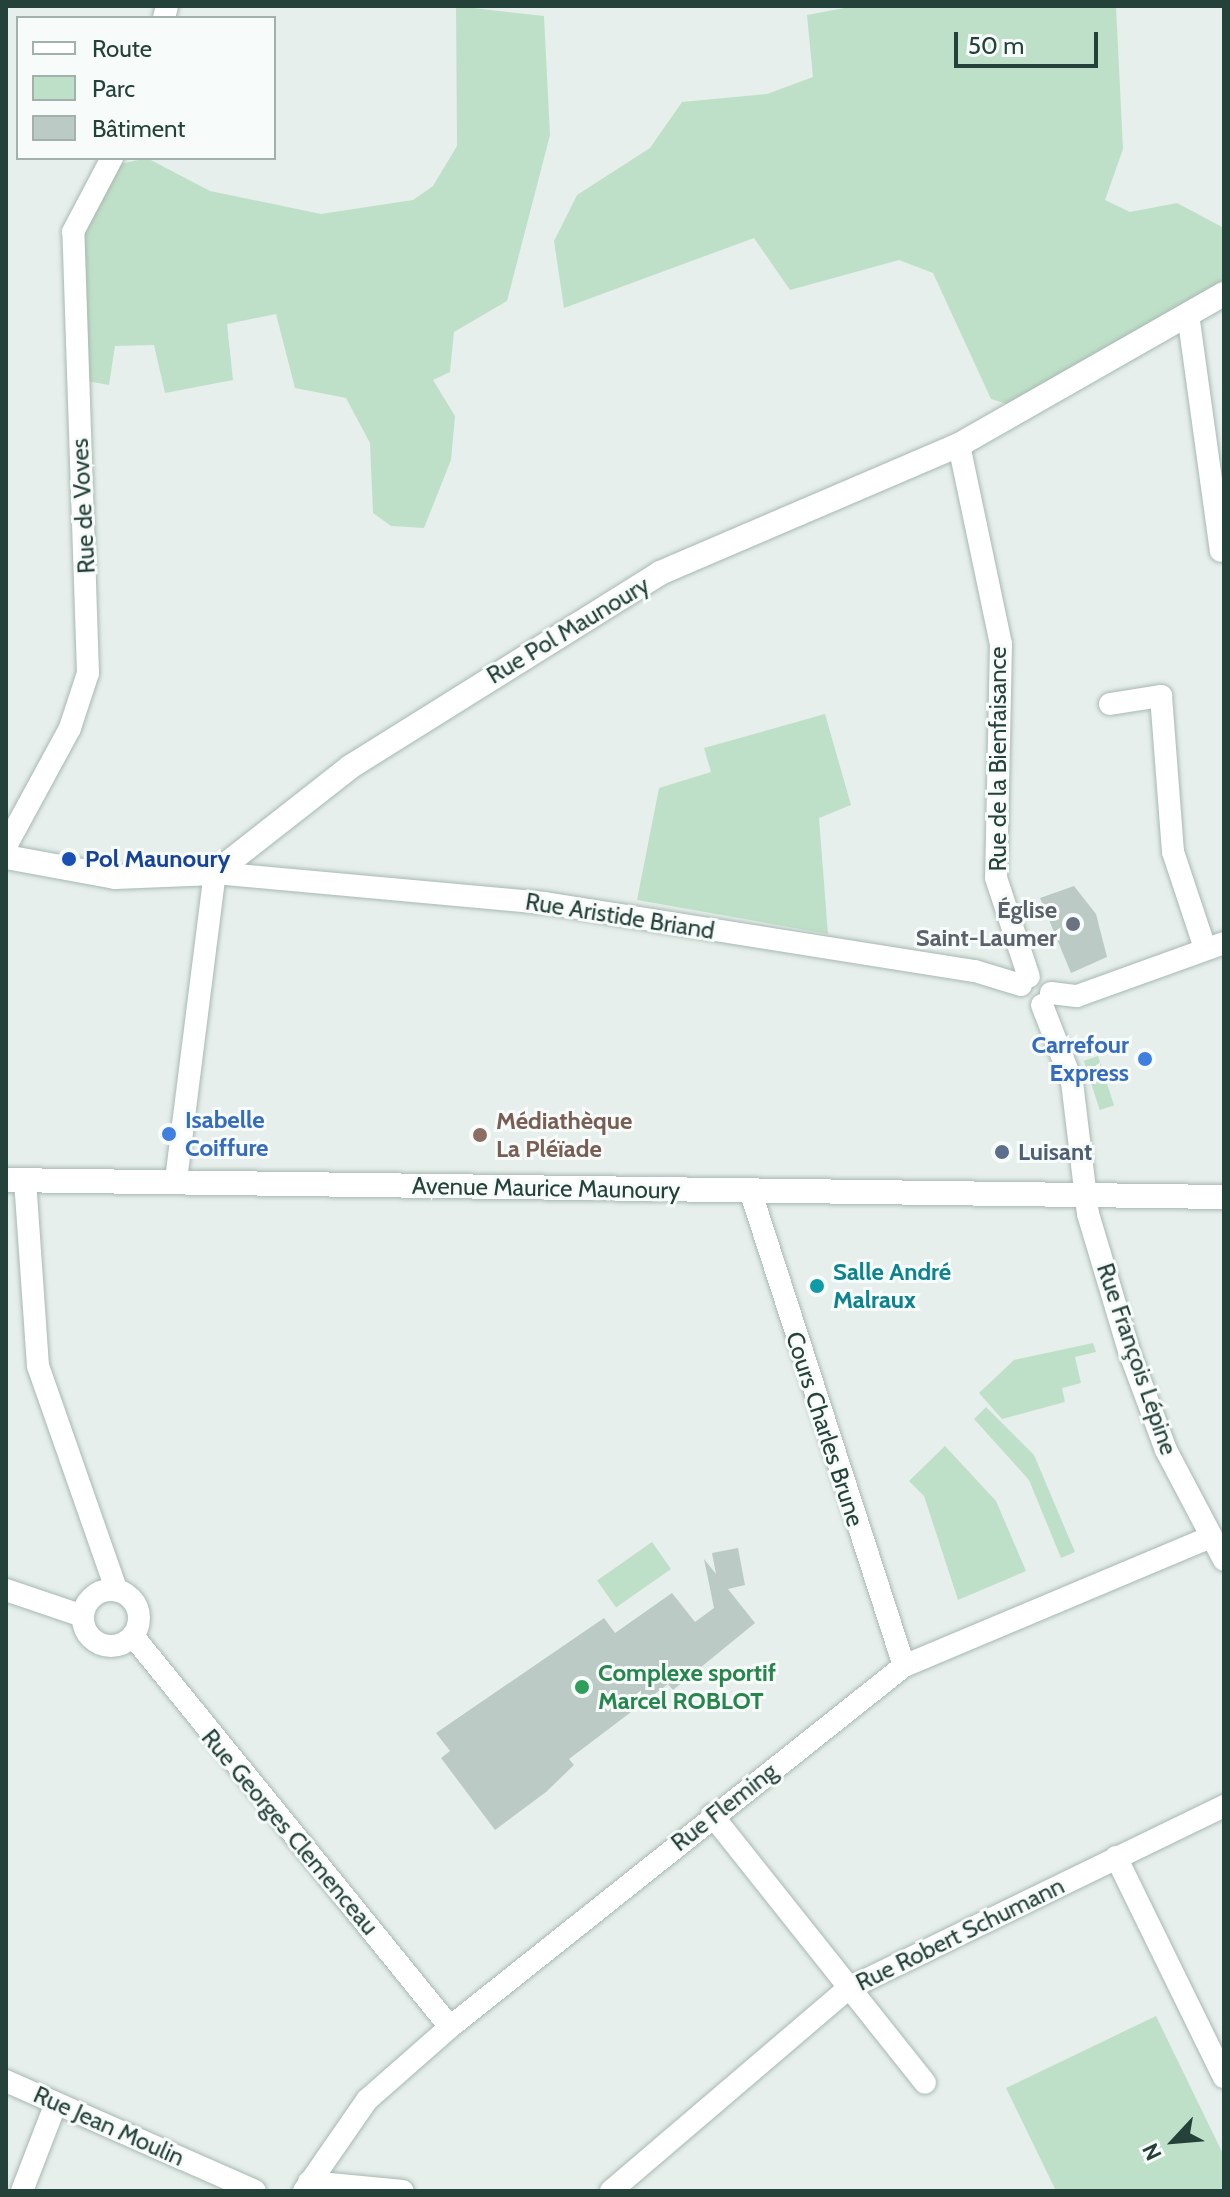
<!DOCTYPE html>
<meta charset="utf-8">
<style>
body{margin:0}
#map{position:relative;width:1230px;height:2197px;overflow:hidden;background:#e6efeb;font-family:Cabin,sans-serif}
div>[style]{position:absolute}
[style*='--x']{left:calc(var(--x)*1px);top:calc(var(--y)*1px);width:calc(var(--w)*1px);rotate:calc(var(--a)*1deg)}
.green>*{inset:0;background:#bfe0c8;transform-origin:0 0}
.building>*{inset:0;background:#bbcac4}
.roads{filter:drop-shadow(0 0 2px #a8b8b2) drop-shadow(0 0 2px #a8b8b2)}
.street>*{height:22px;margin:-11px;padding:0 11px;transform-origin:11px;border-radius:11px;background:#fff}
.street>.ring{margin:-11px;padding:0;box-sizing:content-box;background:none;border:22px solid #fff;border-radius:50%}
.secondary>*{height:24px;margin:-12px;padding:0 12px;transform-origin:12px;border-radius:12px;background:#fff}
.dots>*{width:22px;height:22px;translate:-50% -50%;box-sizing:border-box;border:4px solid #f7fbf9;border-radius:50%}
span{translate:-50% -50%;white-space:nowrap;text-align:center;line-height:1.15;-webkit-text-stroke:6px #f7fbf9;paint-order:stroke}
.street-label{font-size:24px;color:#24423a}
.transit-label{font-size:24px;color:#164399;font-weight:700}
.left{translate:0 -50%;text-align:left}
.worship-label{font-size:24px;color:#5b616d;font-weight:700}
.right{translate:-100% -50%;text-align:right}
.shop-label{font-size:24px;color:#366cbe;font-weight:700}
.education-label{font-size:24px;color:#785e54;font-weight:700}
.service-label{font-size:24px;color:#4e5e75;font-weight:700}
.culture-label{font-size:24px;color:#0d838f;font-weight:700}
.leisure-label{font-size:24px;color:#27864d;font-weight:700}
.frame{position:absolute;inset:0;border:8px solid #24423a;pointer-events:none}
.legend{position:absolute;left:16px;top:16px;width:260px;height:144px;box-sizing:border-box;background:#f7fbf9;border:2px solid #a3b1ad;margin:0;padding:10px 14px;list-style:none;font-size:24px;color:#24423a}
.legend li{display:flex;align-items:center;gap:16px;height:40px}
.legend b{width:40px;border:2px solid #a3b1ad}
.north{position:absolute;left:1134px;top:2101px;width:80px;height:80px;-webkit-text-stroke:6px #f7fbf9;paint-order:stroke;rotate:244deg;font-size:22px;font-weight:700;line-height:32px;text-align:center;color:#24423a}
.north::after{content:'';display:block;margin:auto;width:28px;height:36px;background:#24423a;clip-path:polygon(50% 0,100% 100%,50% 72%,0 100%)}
.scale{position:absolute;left:954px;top:32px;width:144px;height:36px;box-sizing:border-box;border:4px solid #24423a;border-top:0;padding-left:10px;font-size:24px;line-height:28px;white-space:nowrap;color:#24423a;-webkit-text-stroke:6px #f7fbf9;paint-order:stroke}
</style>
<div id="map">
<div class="green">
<div style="clip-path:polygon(456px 6px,544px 16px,550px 135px,507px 301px,454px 332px,450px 372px,433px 380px,455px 416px,451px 460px,424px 528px,391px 526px,373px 513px,370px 443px,346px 398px,295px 388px,276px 314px,227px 324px,233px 380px,165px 393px,154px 345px,115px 346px,109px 385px,81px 380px,84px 227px,116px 165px,147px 158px,210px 191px,321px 214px,413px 200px,433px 186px,457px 146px)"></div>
<div style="clip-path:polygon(855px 6px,1116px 6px,1123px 149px,1105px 200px,1130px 212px,1177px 203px,1224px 228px,1224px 284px,1013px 406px,991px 399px,933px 273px,899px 260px,790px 290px,754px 238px,564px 308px,554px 241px,577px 195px,650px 148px,682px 102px,767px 94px,813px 77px,807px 15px)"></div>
<div style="clip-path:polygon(825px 714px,851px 805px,819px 818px,828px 934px,637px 900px,659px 788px,711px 772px,704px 748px)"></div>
<div style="left:1098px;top:1056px;width:52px;height:15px;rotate:72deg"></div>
<div style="clip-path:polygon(1093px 1343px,1096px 1352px,1075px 1357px,1081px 1383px,1062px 1388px,1065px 1402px,1002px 1419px,979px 1393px,1014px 1360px)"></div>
<div style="clip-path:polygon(986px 1407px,1034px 1455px,1075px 1552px,1061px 1558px,1029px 1480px,974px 1419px)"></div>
<div style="clip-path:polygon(945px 1446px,996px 1501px,1026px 1571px,958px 1600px,924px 1496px,909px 1481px)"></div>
<div style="left:652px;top:1542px;width:33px;height:67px;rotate:55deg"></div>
<div style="clip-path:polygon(1156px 2016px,1224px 2156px,1224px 2191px,1056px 2191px,1006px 2088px)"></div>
</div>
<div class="building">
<div style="clip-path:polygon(1074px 886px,1096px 914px,1107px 957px,1071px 973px,1040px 898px)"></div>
<div style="clip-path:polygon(738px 1548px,745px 1585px,728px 1589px,755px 1623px,673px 1690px,668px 1684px,569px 1759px,574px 1765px,546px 1792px,495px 1830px,441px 1758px,450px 1751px,436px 1733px,604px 1618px,615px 1633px,672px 1593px,695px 1622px,714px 1608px,704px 1559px,716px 1574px,712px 1553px)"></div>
</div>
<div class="roads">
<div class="street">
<div style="--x:164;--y:18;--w:12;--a:-76"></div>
<div style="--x:1188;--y:314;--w:239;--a:82.1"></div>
<div style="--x:959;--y:445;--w:203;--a:78.1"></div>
<div style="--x:1001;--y:644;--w:234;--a:91.2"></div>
<div style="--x:996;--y:878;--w:104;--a:71.6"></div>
<div style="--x:1110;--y:704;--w:52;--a:-8.9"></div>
<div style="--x:1161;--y:696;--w:156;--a:85.6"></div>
<div style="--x:1173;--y:852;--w:98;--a:71.6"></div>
<div style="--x:6;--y:846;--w:134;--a:-61.5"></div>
<div style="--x:70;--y:728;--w:58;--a:-71.9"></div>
<div style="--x:88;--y:673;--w:441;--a:-91.9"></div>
<div style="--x:73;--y:232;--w:84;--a:-62.2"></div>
<div style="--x:1051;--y:993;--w:26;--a:7"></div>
<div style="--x:1077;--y:996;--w:156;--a:-19.8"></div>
<div style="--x:1042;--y:1005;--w:83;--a:68.7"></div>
<div style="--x:1072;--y:1082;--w:133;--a:83.1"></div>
<div style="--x:1088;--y:1214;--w:143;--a:73.3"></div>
<div style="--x:1129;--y:1351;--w:106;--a:69.5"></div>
<div style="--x:1166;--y:1450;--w:124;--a:62.2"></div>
<div style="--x:25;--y:1180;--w:186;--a:86"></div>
<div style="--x:38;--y:1366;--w:238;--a:70.7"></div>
<div style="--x:176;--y:1180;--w:309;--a:-82.8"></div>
<div style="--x:215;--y:873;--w:331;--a:5.2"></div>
<div style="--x:545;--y:903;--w:435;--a:9"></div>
<div style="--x:975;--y:971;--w:48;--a:16.9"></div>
<div style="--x:750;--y:1190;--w:500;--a:72.07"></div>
<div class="ring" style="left:83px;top:1590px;width:34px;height:34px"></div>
<div style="--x:6;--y:1590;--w:81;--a:18.7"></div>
<div style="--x:133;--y:1636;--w:503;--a:50.97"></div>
<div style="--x:712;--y:1815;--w:342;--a:51.5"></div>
<div style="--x:1116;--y:1857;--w:245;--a:63.9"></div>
<div style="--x:6;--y:2081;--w:272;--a:23.8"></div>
<div style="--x:309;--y:2182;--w:94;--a:5.5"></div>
<div style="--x:22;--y:2191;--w:94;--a:-68.9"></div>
<div style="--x:304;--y:2191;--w:111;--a:-55.3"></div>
<div style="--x:367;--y:2100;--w:111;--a:-41.3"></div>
<div style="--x:450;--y:2027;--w:580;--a:-38.49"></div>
<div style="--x:904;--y:1666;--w:333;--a:-22.8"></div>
<div style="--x:611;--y:2191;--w:313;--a:-40.5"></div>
<div style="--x:849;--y:1988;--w:417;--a:-25.9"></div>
</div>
<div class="secondary">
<div style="--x:6;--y:857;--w:111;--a:10.4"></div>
<div style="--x:115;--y:877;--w:100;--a:-2.3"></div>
<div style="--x:215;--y:873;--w:172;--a:-38.1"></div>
<div style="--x:350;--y:767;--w:366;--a:-32"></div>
<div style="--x:660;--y:573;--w:325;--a:-23.2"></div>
<div style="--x:959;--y:445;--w:305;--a:-29.7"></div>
<div style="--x:6;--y:1180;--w:1218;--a:0.8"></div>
</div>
</div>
<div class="dots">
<div style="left:69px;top:859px;background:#1a4fb4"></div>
<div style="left:1073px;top:924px;background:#6b7280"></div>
<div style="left:1145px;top:1059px;background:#3f7fe0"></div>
<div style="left:169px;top:1134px;background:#3f7fe0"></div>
<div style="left:480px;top:1135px;background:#8d6e63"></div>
<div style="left:1002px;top:1152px;background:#5c6f8a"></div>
<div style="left:817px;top:1286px;background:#0f9aa8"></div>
<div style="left:582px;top:1687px;background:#2e9e5b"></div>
</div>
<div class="street-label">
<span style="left:83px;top:506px;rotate:-93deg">Rue de Voves</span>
<span style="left:568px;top:630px;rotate:-31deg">Rue Pol Maunoury</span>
<span style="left:998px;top:759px;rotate:-90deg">Rue de la Bienfaisance</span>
<span style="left:620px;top:916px;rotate:9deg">Rue Aristide Briand</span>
<span style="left:546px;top:1188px;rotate:1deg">Avenue Maurice Maunoury</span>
<span style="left:1137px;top:1359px;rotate:71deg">Rue François Lépine</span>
<span style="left:825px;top:1429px;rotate:72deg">Cours Charles Brune</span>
<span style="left:724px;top:1807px;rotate:-38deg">Rue Fleming</span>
<span style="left:290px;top:1832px;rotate:50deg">Rue Georges Clemenceau</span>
<span style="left:960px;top:1934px;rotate:-26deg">Rue Robert Schumann</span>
<span style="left:109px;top:2126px;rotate:24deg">Rue Jean Moulin</span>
</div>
<div class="transit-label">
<span class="left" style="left:85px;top:859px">Pol Maunoury</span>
</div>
<div class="worship-label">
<span class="right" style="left:1057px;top:924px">Église<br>Saint-Laumer</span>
</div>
<div class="shop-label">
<span class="right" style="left:1129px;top:1059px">Carrefour<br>Express</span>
<span class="left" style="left:185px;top:1134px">Isabelle<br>Coiffure</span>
</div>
<div class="education-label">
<span class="left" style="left:496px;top:1135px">Médiathèque<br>La Pléïade</span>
</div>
<div class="service-label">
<span class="left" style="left:1018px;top:1152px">Luisant</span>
</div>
<div class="culture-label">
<span class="left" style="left:833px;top:1286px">Salle André<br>Malraux</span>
</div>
<div class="leisure-label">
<span class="left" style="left:598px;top:1687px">Complexe sportif<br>Marcel ROBLOT</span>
</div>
<div class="frame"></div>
<ul class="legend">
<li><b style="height:10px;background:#fff"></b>Route</li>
<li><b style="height:22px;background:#bfe0c8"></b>Parc</li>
<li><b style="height:22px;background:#bbcac4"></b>Bâtiment</li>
</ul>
<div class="north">N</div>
<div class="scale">50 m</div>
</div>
